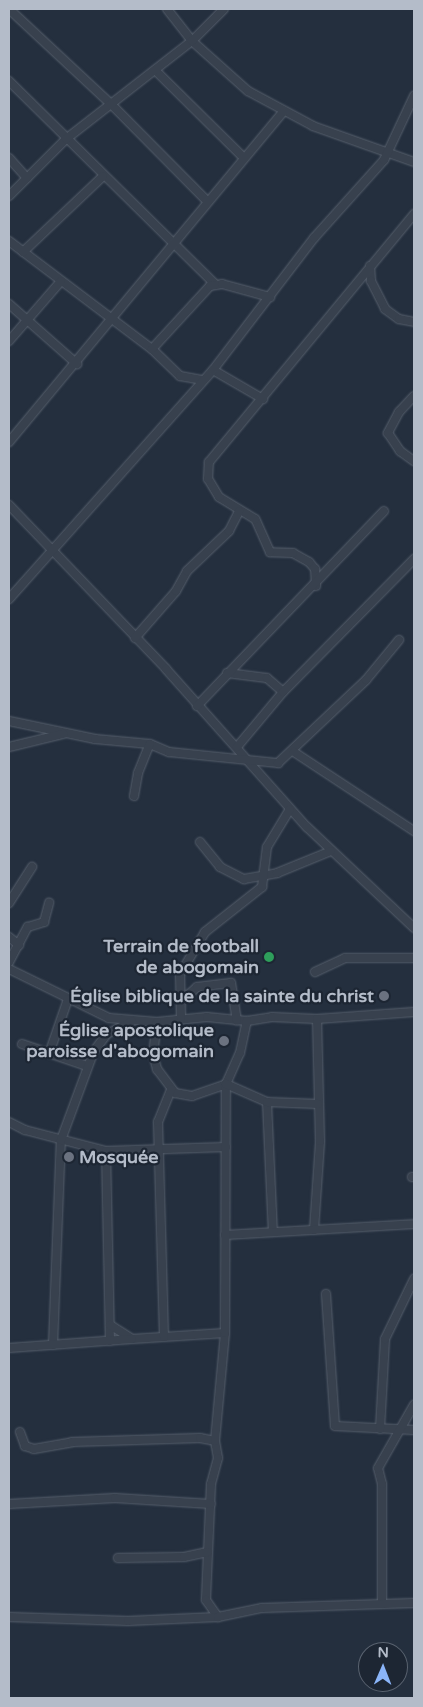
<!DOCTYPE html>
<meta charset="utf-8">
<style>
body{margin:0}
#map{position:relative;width:423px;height:1707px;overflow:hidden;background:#242f3e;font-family:"Varela Round",sans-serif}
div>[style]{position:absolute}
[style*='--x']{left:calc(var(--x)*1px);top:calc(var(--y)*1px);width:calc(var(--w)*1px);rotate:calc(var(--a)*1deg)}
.roads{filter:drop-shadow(0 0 1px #565f6c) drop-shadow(0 0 1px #565f6c)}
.street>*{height:8px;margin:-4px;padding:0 4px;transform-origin:4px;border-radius:4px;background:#38414e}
.dots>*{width:14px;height:14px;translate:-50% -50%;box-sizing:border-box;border:2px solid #1d2633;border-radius:50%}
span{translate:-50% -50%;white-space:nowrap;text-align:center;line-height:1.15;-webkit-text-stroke:4.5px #1d2633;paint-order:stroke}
.poi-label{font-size:18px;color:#b4bcc9;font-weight:700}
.right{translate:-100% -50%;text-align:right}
.left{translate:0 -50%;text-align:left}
.frame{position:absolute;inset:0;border:10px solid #b4bcc9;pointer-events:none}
.north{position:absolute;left:358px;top:1642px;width:50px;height:50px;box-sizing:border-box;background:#1d2633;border:1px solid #59626f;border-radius:50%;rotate:1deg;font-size:14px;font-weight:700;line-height:20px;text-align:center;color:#b4bcc9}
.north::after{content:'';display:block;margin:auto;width:18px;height:22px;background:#8ab4f8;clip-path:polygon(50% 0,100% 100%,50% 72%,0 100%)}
</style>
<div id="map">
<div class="roads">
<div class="street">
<div style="--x:9;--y:9;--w:139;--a:43"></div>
<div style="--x:111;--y:104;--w:136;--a:45.3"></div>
<div style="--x:167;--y:9;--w:41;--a:52"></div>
<div style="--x:192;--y:41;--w:75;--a:41.8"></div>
<div style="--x:248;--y:91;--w:74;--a:28.3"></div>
<div style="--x:313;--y:126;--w:107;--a:19.6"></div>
<div style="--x:155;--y:70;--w:125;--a:44.7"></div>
<div style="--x:9;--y:81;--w:289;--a:44.6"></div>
<div style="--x:9;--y:158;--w:27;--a:48"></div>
<div style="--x:9;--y:196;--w:81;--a:-45"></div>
<div style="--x:66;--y:139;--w:160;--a:-37.9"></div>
<div style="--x:192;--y:41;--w:45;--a:-45"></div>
<div style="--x:9;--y:241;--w:179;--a:37.1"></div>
<div style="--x:152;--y:349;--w:39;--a:44"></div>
<div style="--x:180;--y:376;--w:22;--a:10"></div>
<div style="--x:23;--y:252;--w:110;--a:-43.5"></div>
<div style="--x:370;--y:266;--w:15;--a:86"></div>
<div style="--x:371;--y:281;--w:31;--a:63"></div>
<div style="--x:385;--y:309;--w:17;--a:36"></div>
<div style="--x:399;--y:319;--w:15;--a:11"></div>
<div style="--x:9;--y:304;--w:91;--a:41.4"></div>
<div style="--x:9;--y:341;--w:79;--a:-49.1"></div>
<div style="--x:152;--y:349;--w:86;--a:-47.4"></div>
<div style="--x:210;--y:286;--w:12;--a:-9"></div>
<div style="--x:222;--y:284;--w:50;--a:15.2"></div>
<div style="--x:213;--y:370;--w:58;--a:30.1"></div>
<div style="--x:414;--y:396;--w:22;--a:133"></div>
<div style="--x:399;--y:412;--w:24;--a:118"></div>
<div style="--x:388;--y:433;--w:22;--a:56"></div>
<div style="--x:400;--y:451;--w:17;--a:36"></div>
<div style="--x:9;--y:442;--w:429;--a:-50.3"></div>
<div style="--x:9;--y:505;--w:227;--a:46.2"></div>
<div style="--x:166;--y:669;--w:212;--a:48.3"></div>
<div style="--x:307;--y:827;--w:147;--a:43.3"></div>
<div style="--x:316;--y:586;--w:17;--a:-93"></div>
<div style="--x:315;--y:569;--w:9;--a:-131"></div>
<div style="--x:309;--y:562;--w:18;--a:-151"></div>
<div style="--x:293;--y:553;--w:23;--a:-178"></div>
<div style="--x:270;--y:552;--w:36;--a:-114"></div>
<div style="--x:255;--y:519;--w:42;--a:-148.6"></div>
<div style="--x:219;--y:497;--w:21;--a:-121"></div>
<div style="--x:208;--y:479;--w:17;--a:-87"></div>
<div style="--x:209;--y:462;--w:322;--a:-50.4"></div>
<div style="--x:9;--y:599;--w:307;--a:-48.3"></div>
<div style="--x:213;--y:370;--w:166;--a:-52.6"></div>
<div style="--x:314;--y:238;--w:105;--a:-48.1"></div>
<div style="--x:384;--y:160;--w:71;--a:-64.9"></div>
<div style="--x:135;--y:638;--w:62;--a:-48.9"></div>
<div style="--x:176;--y:591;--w:23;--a:-61"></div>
<div style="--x:187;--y:571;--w:58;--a:-43.6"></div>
<div style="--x:229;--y:531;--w:22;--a:-63"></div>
<div style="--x:227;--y:673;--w:40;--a:7.1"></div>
<div style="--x:267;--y:678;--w:21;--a:41"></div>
<div style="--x:197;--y:706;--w:270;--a:-46.2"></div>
<div style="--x:9;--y:721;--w:88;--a:11.8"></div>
<div style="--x:95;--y:739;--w:55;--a:5.2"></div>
<div style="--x:150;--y:744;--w:21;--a:23"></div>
<div style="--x:169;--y:752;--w:110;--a:5.8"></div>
<div style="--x:278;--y:763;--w:121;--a:-43.3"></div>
<div style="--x:366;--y:680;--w:52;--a:-50.5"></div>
<div style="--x:9;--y:747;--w:56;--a:-13.5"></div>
<div style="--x:237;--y:747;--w:72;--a:-50.1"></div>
<div style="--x:283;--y:692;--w:187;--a:-45.4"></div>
<div style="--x:294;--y:752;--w:144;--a:33.4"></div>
<div style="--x:134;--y:796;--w:23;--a:-80"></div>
<div style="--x:138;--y:773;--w:31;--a:-68"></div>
<div style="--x:200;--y:842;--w:32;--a:51"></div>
<div style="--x:220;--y:867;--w:27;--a:27"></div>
<div style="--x:244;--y:879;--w:34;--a:-10"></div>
<div style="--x:277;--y:873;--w:58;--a:-22.2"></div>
<div style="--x:9;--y:903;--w:43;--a:-57.4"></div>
<div style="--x:9;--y:937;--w:13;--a:39"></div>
<div style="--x:9;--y:962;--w:40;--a:-62"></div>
<div style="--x:28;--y:927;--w:17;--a:-17"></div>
<div style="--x:44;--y:922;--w:20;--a:-75"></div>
<div style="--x:9;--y:969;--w:111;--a:26.1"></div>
<div style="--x:109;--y:1018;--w:48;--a:4.8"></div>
<div style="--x:157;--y:1022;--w:50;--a:-5.7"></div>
<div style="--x:207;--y:1017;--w:40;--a:5.7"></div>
<div style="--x:247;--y:1021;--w:25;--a:-9"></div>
<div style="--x:272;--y:1017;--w:45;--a:2.5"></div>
<div style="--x:317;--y:1019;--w:97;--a:-4.1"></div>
<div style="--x:315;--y:972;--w:33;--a:-25"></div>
<div style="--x:345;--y:958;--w:69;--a:0"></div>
<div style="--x:181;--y:1001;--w:21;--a:-41"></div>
<div style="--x:197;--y:987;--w:34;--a:-7"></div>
<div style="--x:231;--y:983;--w:38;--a:81"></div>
<div style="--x:181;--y:1017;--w:43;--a:-91.3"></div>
<div style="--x:180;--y:974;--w:49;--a:-59.2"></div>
<div style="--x:205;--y:932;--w:73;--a:-38.3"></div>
<div style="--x:262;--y:887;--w:40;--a:-82.9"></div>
<div style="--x:267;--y:847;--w:44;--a:-58.8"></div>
<div style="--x:157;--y:1022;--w:32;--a:97"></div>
<div style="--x:153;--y:1054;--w:16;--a:75"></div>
<div style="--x:157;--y:1069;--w:30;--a:53"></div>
<div style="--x:175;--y:1093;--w:17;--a:10"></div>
<div style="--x:192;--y:1096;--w:36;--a:-19"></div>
<div style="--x:226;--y:1084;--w:34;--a:-66"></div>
<div style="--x:240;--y:1053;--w:33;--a:-78"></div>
<div style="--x:22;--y:1044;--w:69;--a:18.7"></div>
<div style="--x:50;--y:1051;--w:55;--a:-70.9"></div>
<div style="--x:267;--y:1102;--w:130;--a:87.4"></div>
<div style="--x:9;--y:1122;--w:18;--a:27"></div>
<div style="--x:25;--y:1130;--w:84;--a:14.5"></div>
<div style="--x:106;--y:1151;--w:120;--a:-1.9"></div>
<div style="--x:106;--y:1151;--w:190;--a:88.8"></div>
<div style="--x:412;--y:1177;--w:2;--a:0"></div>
<div style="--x:314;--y:1230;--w:89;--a:-86.1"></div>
<div style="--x:320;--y:1141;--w:122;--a:-91.4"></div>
<div style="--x:225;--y:1235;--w:189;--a:-3.3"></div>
<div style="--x:326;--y:1294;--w:132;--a:86.1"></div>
<div style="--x:335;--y:1426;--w:79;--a:2.9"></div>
<div style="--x:110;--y:1325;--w:26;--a:32"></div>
<div style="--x:132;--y:1339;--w:93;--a:-3.7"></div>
<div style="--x:164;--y:1337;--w:215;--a:-91.6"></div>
<div style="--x:158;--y:1122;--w:35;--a:-68"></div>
<div style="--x:53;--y:1345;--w:205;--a:-87.8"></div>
<div style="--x:61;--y:1140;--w:95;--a:-69.7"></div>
<div style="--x:94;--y:1051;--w:21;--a:-53"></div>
<div style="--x:107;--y:1034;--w:28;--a:-27"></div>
<div style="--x:9;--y:1348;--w:123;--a:-4.2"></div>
<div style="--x:380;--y:1429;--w:90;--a:-86.8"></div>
<div style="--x:385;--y:1339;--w:67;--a:-64.2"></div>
<div style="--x:20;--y:1432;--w:15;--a:70"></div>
<div style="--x:25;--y:1446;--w:9;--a:18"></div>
<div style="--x:34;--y:1449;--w:39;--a:-10"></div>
<div style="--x:72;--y:1442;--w:128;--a:-1.8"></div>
<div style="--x:200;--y:1438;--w:15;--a:11"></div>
<div style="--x:215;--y:1441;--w:17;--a:80"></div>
<div style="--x:218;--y:1458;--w:27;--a:105"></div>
<div style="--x:211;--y:1484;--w:116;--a:92.5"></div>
<div style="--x:206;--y:1600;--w:21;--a:55"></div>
<div style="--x:215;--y:1441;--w:108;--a:-84.7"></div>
<div style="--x:225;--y:1333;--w:249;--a:-89.8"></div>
<div style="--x:226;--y:1084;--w:45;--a:23.7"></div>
<div style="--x:267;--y:1102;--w:51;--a:2.2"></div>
<div style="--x:9;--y:1504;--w:106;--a:-3.2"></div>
<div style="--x:115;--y:1498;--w:96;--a:3.6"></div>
<div style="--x:118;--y:1558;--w:66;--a:-0.9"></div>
<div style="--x:184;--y:1557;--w:24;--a:-12"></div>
<div style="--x:382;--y:1604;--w:120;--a:-90"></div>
<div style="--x:382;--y:1484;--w:16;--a:-104"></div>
<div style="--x:378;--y:1468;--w:73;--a:-60.3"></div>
<div style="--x:9;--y:1617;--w:119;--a:1.9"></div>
<div style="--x:128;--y:1621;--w:90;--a:-2.5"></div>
<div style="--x:218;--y:1617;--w:45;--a:-11.6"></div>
<div style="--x:262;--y:1608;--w:152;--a:-1.9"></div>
</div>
</div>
<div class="dots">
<div style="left:269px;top:957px;background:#2e9e5b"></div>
<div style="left:384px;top:996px;background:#6b7280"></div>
<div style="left:224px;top:1041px;background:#6b7280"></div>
<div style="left:69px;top:1157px;background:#6b7280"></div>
</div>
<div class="poi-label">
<span class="right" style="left:259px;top:957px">Terrain de football<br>de abogomain</span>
<span class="right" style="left:374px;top:996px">Église biblique de la sainte du christ</span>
<span class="right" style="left:214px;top:1041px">Église apostolique<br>paroisse d'abogomain</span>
<span class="left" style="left:79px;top:1157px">Mosquée</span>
</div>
<div class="frame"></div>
<div class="north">N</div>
</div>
